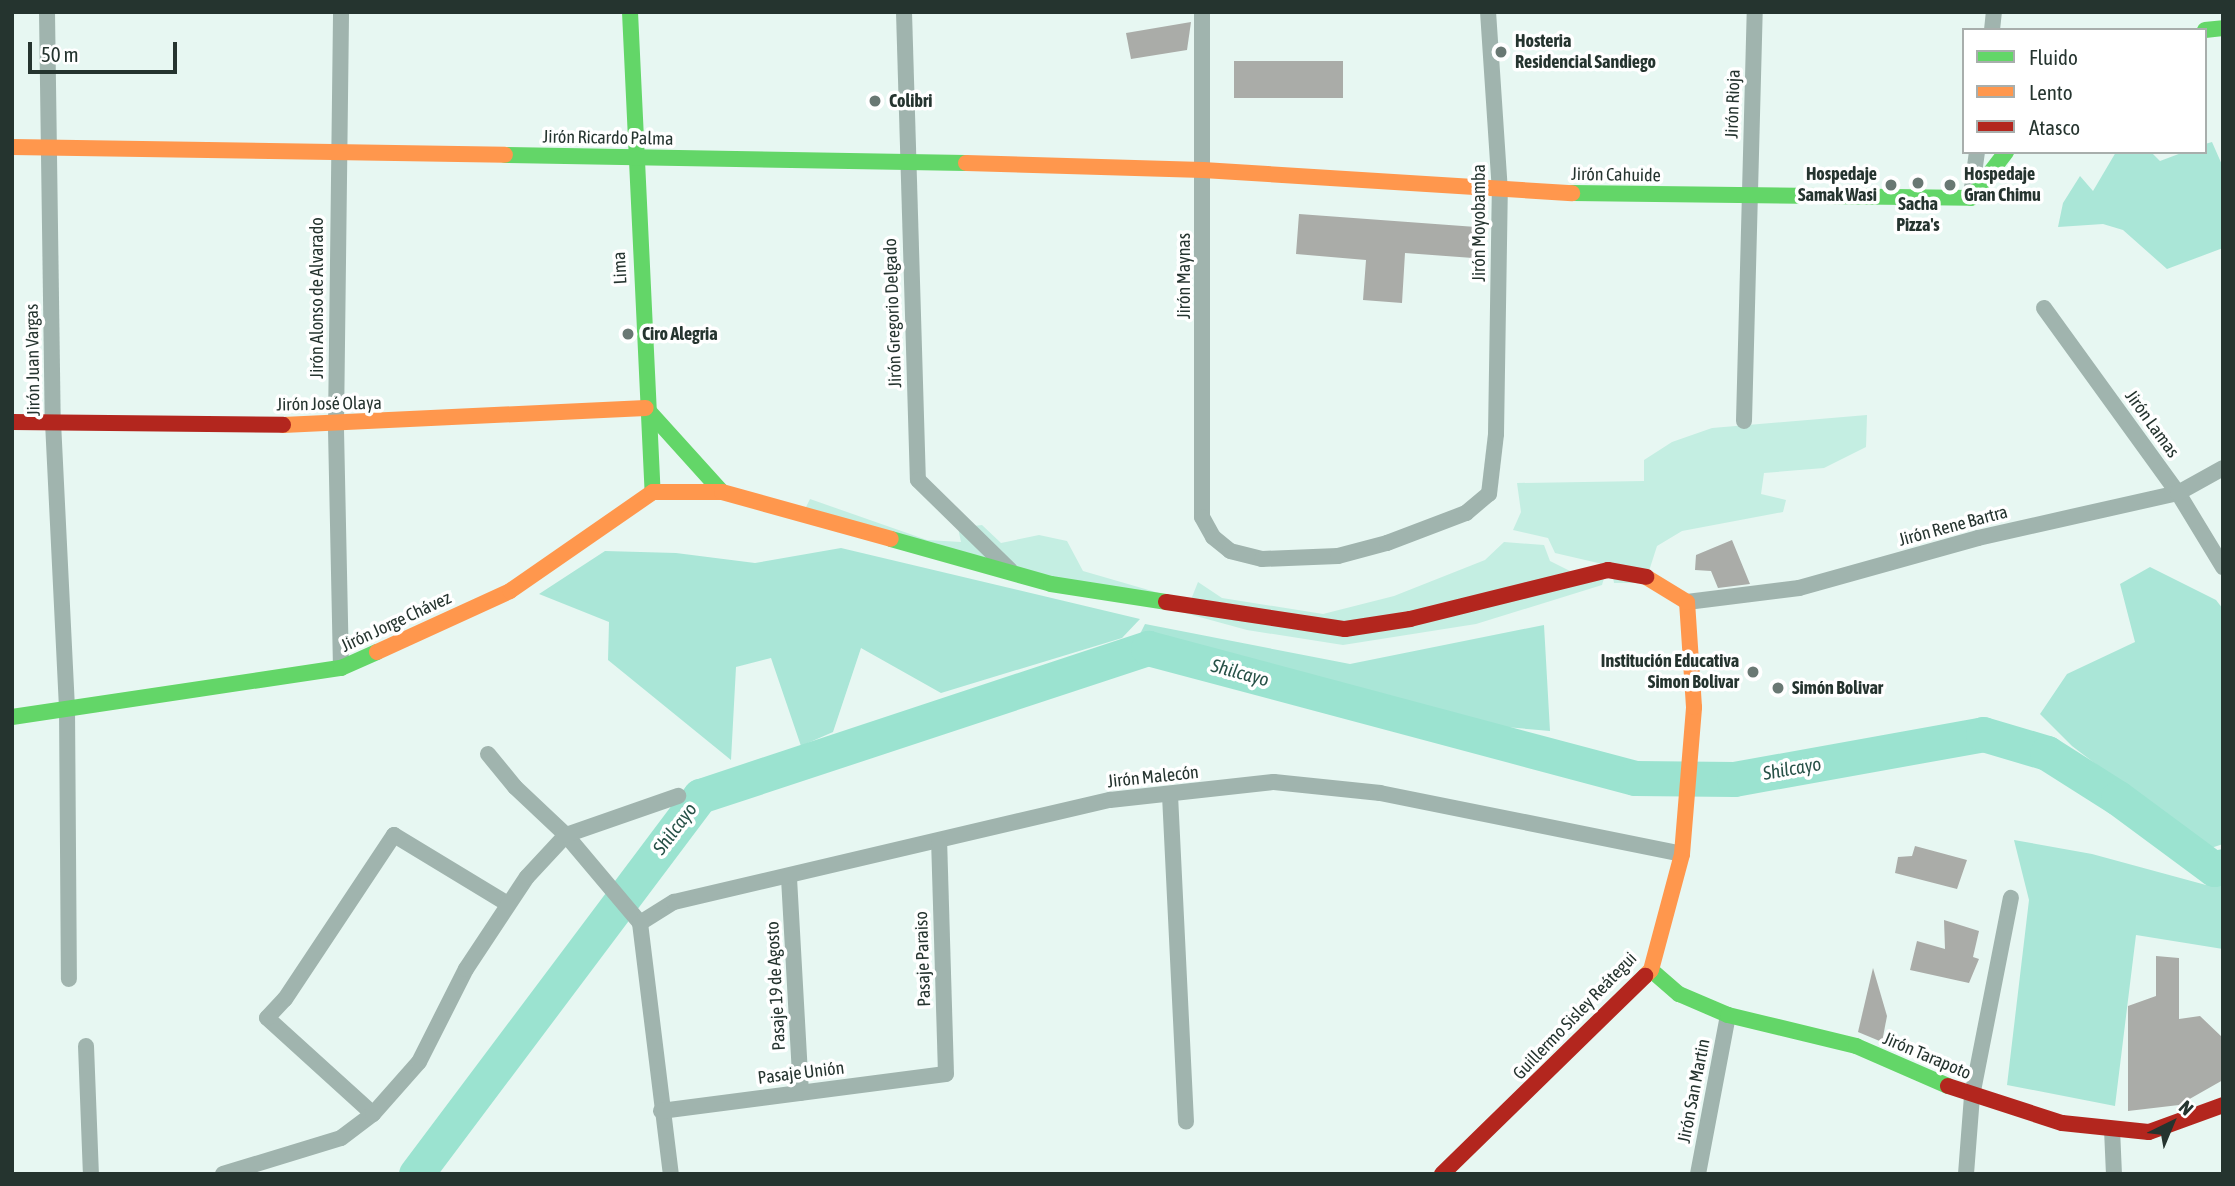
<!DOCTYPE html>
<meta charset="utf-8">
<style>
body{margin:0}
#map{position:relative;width:2235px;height:1186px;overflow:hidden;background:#e7f7f2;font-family:"Asap Condensed",sans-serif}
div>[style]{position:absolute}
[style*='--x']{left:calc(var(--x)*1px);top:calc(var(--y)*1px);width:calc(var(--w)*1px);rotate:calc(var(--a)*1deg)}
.green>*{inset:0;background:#c4eee2}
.forest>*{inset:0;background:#aae6d7}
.river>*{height:35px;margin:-17.5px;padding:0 17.5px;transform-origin:17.5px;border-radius:17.5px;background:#9be3d0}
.building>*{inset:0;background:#aaaca8;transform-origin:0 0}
.street>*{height:16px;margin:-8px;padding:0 8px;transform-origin:8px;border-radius:8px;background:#a0b4ae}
.fast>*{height:16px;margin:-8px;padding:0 8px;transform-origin:8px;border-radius:8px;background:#63d668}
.slow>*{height:16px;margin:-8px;padding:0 8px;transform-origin:8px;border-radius:8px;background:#ff974d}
.jam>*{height:16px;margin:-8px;padding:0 8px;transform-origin:8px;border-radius:8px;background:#b3261e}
.dots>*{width:19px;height:19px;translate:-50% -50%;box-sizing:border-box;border:4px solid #fff;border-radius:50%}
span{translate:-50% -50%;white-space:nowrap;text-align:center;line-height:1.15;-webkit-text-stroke:7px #fff;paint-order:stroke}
.poi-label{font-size:18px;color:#25342f;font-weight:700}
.left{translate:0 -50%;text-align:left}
.right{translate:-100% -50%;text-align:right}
.street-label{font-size:18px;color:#25342f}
.water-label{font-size:19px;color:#275147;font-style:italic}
.frame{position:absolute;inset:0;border:14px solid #25342f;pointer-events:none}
.legend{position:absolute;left:1962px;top:28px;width:245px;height:126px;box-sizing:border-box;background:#fff;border:2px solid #a8aeac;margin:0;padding:9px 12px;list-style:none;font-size:21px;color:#25342f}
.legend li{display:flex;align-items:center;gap:14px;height:35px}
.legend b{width:35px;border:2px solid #a8aeac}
.north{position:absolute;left:2137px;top:1088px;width:70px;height:70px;-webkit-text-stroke:5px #fff;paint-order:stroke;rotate:43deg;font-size:19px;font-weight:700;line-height:28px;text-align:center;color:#25342f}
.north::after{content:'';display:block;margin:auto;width:24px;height:32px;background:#25342f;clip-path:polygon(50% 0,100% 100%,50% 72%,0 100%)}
.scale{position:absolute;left:28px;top:42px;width:149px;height:32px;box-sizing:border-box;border:4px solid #25342f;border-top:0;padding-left:9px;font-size:21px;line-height:24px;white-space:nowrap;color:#25342f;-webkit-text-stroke:5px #fff;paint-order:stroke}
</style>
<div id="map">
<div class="green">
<div style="clip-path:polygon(1867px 415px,1866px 447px,1824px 468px,1764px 473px,1761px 494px,1786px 500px,1783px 512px,1682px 531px,1657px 546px,1649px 571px,1636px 583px,1614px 583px,1611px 566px,1555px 553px,1548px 538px,1513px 530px,1521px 512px,1517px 483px,1644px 481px,1644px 460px,1672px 442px,1712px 428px)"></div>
<div style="clip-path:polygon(810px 499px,927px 540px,961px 542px,958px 528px,982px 525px,1001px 543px,1039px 535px,1067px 541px,1083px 571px,1190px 602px,1198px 582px,1222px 598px,1323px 614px,1394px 596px,1485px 560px,1504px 542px,1544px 545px,1550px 561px,1578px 575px,1605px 575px,1602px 585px,1476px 624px,1343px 645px,1247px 630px,805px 509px)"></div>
</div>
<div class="forest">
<div style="clip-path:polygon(2212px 142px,2223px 167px,2223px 248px,2167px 269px,2123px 230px,2103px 224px,2058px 227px,2063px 203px,2080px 176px,2093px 191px,2116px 152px,2151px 152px,2160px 161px,2184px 152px,2205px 152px,2205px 144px)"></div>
<div style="clip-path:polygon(841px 548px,1140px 619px,1122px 638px,941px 693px,861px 648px,833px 732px,801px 746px,771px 658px,736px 667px,731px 760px,608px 660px,609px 622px,539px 594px,605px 551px,676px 553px,755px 563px)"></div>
<div style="clip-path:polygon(2150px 567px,2216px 600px,2223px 609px,2223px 844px,2208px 849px,2072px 746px,2040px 714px,2067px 674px,2135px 642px,2120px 584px)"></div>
<div style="clip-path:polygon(1145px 624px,1350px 664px,1544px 625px,1550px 731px,1483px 725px,1252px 663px,1137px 640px)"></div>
<div style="clip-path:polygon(2014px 840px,2092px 854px,2206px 885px,2223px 878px,2223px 949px,2136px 935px,2115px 1106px,2007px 1085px,2029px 900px)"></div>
</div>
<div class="river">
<div style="--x:416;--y:1174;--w:473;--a:-53.1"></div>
<div style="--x:700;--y:796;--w:472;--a:-18.3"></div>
<div style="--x:1148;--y:648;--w:504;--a:14.95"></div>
<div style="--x:1635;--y:778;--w:99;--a:0.6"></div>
<div style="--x:1734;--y:779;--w:253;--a:-10.2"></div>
<div style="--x:1983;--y:734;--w:67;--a:16.5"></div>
<div style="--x:2047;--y:753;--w:84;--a:32.4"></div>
<div style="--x:2118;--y:798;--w:119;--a:36.5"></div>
<div style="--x:2214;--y:869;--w:9;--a:-18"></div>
</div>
<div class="building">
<div style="clip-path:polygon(1191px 22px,1187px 50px,1131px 59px,1126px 33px)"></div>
<div style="left:1234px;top:61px;width:109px;height:37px"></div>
<div style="clip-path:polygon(1299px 214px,1476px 227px,1473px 258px,1405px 253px,1402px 303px,1363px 300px,1366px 260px,1296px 254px)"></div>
<div style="clip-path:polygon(1732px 540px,1750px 584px,1718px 588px,1711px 571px,1695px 570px,1696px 555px)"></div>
<div style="clip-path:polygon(1915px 846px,1967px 860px,1957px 889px,1895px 873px,1898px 857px,1912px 856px)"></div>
<div style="clip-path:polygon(1944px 920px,1979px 931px,1973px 957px,1979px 959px,1969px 983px,1910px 970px,1917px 941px,1945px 949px)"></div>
<div style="clip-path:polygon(2156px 956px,2179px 958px,2179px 1019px,2200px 1016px,2223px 1038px,2223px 1080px,2179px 1105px,2128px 1111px,2128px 1006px,2156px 996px)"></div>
<div style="clip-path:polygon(1873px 968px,1887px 1016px,1882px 1042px,1858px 1032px)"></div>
</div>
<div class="street">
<div style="--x:47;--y:12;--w:410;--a:89.2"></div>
<div style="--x:53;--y:422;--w:285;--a:87.2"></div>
<div style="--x:67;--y:707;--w:272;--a:89.6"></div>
<div style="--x:904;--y:12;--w:468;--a:88.3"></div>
<div style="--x:918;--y:480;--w:129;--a:44.4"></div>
<div style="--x:1202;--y:12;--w:505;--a:90"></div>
<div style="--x:1202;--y:517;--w:23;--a:61"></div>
<div style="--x:1213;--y:537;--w:22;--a:39"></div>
<div style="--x:1230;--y:551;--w:33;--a:14"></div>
<div style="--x:1262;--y:559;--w:76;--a:-2.3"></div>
<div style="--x:1338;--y:556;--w:51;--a:-14.9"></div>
<div style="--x:1387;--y:543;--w:85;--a:-20.8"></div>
<div style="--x:1466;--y:513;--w:30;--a:-40"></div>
<div style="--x:1489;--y:494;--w:60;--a:-83.3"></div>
<div style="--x:1496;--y:434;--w:242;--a:-89.1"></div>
<div style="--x:1500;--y:192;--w:180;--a:-93.8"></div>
<div style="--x:1992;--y:30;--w:18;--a:-84"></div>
<div style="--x:1971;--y:195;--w:43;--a:-82.1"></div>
<div style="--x:2044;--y:308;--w:228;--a:54.1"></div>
<div style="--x:2178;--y:493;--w:87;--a:58.7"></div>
<div style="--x:1744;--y:421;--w:409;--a:-88.5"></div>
<div style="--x:1687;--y:602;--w:113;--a:-7.1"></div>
<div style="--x:1799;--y:588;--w:186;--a:-15.6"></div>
<div style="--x:1978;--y:538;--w:205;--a:-12.7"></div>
<div style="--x:2178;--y:493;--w:51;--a:-29.1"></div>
<div style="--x:341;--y:668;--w:243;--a:-91.2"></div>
<div style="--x:336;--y:425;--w:413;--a:-89.3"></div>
<div style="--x:488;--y:754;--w:43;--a:50.7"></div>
<div style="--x:515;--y:787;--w:70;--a:43.3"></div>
<div style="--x:566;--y:835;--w:115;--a:49.9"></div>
<div style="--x:640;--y:923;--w:253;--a:83"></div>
<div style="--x:1170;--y:795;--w:327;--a:87.2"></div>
<div style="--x:789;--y:878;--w:215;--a:86.8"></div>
<div style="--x:640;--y:923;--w:40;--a:-32"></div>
<div style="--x:674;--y:902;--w:448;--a:-13.2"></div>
<div style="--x:1110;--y:800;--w:165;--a:-6.3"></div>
<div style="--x:1274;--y:782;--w:107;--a:5.9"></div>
<div style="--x:1380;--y:793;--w:308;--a:11.4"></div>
<div style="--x:86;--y:1046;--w:128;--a:87.8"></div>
<div style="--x:661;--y:1111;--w:287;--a:-7.4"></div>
<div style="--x:946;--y:1074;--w:232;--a:-91.7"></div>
<div style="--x:373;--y:1114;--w:143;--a:-137.8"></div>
<div style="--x:267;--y:1018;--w:26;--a:-47"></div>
<div style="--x:285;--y:999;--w:197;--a:-56.4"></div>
<div style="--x:394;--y:835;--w:133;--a:31.2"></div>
<div style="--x:2112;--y:1129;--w:45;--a:87.5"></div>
<div style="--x:223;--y:1174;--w:123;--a:-17"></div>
<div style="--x:341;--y:1138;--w:40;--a:-37"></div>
<div style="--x:373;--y:1114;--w:69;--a:-48.5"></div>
<div style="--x:419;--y:1062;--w:104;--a:-63.2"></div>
<div style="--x:466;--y:969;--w:110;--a:-56.5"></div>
<div style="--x:527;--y:877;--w:57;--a:-47.1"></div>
<div style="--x:566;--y:835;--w:119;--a:-19.2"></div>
<div style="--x:1698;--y:1174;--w:162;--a:-79.3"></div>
<div style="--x:1966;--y:1174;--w:78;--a:-85.6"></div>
<div style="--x:1972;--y:1096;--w:202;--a:-78.9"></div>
</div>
<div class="fast">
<div style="--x:630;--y:12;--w:481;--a:87.3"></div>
<div style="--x:2205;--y:30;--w:18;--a:-6"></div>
<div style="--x:505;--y:155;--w:461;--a:1"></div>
<div style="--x:1572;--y:193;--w:399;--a:0.7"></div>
<div style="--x:1971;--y:198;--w:58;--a:-52.7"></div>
<div style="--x:646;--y:408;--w:113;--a:47.9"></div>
<div style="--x:891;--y:539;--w:166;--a:15.7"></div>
<div style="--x:1051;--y:584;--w:116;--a:8.9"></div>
<div style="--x:12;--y:717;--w:333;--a:-8.5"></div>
<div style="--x:341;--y:668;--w:39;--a:-24"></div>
<div style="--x:1651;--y:970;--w:37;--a:41"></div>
<div style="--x:1679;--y:994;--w:53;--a:23.2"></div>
<div style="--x:1728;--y:1015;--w:132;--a:13.6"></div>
<div style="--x:1856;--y:1046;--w:100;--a:23.5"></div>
</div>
<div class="slow">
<div style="--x:12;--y:147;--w:493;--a:0.9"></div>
<div style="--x:966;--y:163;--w:237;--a:1.7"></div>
<div style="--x:1203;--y:170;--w:370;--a:3.6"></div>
<div style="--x:283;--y:425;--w:363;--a:-2.7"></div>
<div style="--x:377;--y:652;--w:146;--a:-24.6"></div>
<div style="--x:510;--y:591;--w:174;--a:-34.7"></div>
<div style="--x:653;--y:492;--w:69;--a:0"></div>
<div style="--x:722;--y:492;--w:175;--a:15.5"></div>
<div style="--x:1645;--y:976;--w:8;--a:-45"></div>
<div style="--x:1651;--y:970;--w:120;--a:-75"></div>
<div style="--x:1682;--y:854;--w:147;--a:-85.3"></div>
<div style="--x:1694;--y:707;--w:105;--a:-93.8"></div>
<div style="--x:1687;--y:602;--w:48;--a:-148.6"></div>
</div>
<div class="jam">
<div style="--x:12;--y:422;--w:271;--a:0.6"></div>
<div style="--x:1166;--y:602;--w:181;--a:8.6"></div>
<div style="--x:1345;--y:629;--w:66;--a:-8.7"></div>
<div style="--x:1410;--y:619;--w:204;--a:-13.9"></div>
<div style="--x:1608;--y:570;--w:39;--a:10"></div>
<div style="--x:1948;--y:1086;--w:120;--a:18"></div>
<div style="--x:2062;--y:1123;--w:87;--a:5.9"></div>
<div style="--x:2149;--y:1132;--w:79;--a:-20"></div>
<div style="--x:1442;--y:1174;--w:284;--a:-44.3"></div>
</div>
<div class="dots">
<div style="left:1501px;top:52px;background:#697873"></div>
<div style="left:875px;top:101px;background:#697873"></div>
<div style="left:1918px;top:183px;background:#697873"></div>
<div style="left:1891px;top:185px;background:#697873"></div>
<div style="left:1950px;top:185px;background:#697873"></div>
<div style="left:628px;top:334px;background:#697873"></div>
<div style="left:1753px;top:672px;background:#697873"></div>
<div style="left:1778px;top:688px;background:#697873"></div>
</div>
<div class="poi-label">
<span class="left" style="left:1515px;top:52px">Hosteria<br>Residencial Sandiego</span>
<span class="left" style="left:889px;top:101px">Colibri</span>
<span class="right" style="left:1877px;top:185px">Hospedaje<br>Samak Wasi</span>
<span class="left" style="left:1964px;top:185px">Hospedaje<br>Gran Chimu</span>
<span style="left:1918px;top:215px">Sacha<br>Pizza's</span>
<span class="left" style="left:642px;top:334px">Ciro Alegria</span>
<span class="right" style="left:1739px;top:672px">Institución Educativa<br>Simon Bolivar</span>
<span class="left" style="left:1792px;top:688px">Simón Bolivar</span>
</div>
<div class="street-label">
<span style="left:1733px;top:104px;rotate:-88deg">Jirón Rioja</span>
<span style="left:608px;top:138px;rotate:1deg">Jirón Ricardo Palma</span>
<span style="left:1616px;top:175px;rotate:1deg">Jirón Cahuide</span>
<span style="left:1479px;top:223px;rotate:-90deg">Jirón Moyobamba</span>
<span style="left:620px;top:268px;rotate:-93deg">Lima</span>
<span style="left:1184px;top:276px;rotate:-90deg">Jirón Maynas</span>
<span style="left:317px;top:298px;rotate:-90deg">Jirón Alonso de Alvarado</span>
<span style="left:893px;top:313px;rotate:-92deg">Jirón Gregorio Delgado</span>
<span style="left:33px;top:360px;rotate:-91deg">Jirón Juan Vargas</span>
<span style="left:329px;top:404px;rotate:-1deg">Jirón José Olaya</span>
<span style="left:2152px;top:424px;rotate:54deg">Jirón Lamas</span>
<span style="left:1953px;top:526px;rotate:-15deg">Jirón Rene Bartra</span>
<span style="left:396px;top:622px;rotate:-25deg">Jirón Jorge Chávez</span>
<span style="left:1153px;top:777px;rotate:-6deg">Jirón Malecón</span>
<span style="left:923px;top:959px;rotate:-92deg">Pasaje Paraiso</span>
<span style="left:776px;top:986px;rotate:-93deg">Pasaje 19 de Agosto</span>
<span style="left:1575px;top:1016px;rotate:-46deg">Guillermo Sisley Reátegui</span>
<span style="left:1927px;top:1056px;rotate:23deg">Jirón Tarapoto</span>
<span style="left:801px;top:1073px;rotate:-7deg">Pasaje Unión</span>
<span style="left:1694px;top:1091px;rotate:-79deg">Jirón San Martin</span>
</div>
<div class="water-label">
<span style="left:1240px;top:673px;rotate:15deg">Shilcayo</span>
<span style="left:1792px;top:769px;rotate:-10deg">Shilcayo</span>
<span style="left:675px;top:829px;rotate:-53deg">Shilcayo</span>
</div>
<div class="frame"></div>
<ul class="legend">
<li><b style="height:9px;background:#63d668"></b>Fluido</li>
<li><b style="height:9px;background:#ff974d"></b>Lento</li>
<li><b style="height:9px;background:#b3261e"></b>Atasco</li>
</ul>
<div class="north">N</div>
<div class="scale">50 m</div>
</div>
